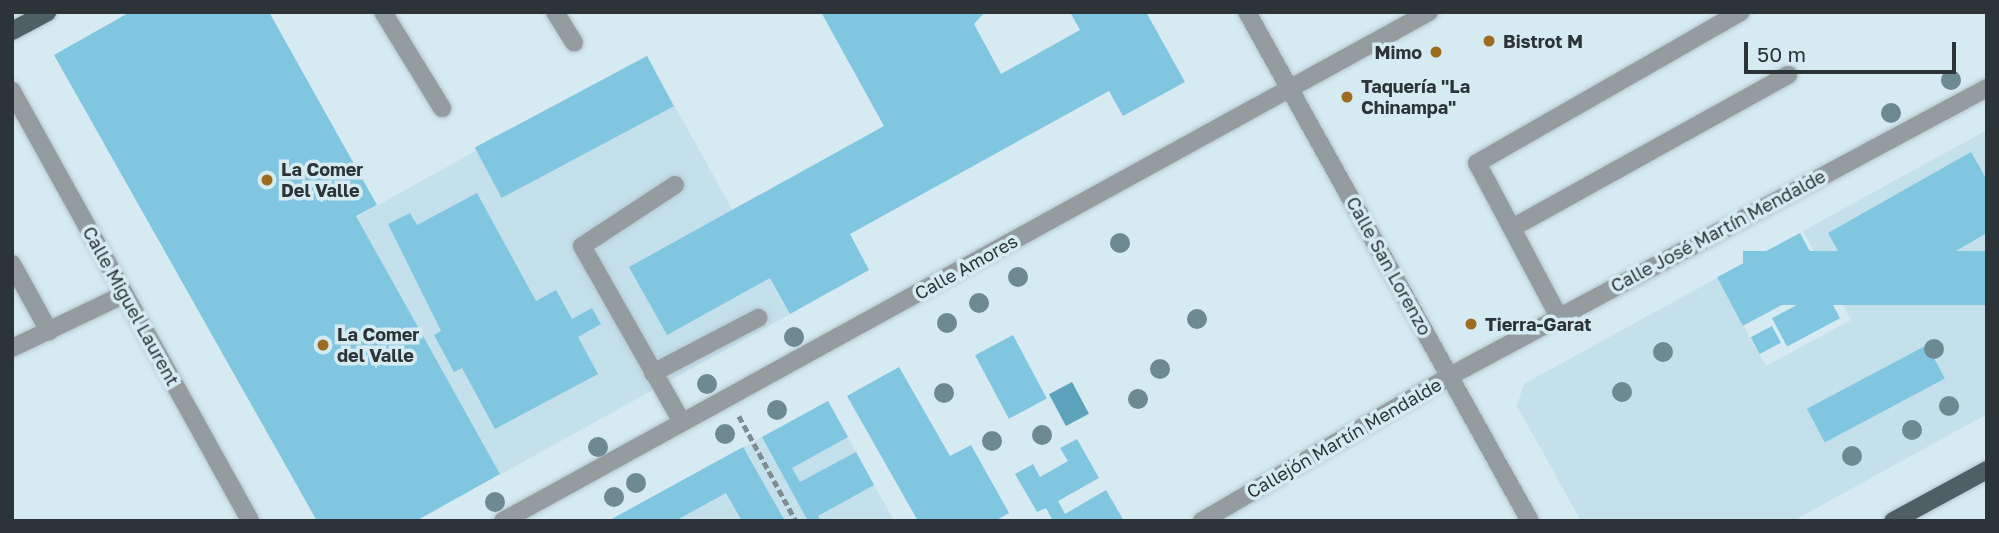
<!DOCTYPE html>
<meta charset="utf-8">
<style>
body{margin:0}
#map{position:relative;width:1999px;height:533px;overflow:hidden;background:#d6eaf2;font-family:"Golos Text",sans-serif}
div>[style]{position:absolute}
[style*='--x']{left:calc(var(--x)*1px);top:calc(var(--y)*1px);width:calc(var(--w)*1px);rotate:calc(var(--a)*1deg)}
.built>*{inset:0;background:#c3e0eb;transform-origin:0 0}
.water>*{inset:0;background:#5ca2bb;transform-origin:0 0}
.building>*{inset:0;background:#80c6e0;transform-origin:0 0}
.path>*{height:4.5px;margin-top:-2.25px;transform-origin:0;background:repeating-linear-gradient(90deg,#7f8d92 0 7px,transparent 0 10.5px)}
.roads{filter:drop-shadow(0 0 2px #b4c6cd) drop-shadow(0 0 2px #b4c6cd)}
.service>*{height:18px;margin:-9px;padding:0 9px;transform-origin:9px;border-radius:9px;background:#949c9f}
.minor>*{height:18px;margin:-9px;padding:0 9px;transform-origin:9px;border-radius:9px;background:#949c9f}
.tertiary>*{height:18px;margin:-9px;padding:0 9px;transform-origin:9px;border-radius:9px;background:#949c9f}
.primary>*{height:18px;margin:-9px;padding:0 9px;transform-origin:9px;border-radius:9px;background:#505f65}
.trees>*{width:20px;height:20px;margin:-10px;border-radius:50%;background:#6d8992}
.dots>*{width:19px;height:19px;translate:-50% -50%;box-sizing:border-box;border:4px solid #d6eaf2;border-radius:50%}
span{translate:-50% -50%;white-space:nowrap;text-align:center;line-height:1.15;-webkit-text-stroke:7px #d6eaf2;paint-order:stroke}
.poi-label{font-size:18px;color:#2d3438;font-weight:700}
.left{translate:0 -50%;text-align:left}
.right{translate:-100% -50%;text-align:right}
.street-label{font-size:18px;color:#2d3438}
.frame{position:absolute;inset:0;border:14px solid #2d3438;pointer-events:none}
.scale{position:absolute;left:1744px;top:42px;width:212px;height:32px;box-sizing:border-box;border:4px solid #2d3438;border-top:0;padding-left:9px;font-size:21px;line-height:24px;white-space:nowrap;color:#2d3438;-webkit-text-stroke:5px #d6eaf2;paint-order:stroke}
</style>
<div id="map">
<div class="built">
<div style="left:647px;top:56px;width:295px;height:332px;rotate:61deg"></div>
<div style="clip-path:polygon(1987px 130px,1987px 414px,1793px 521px,1581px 521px,1517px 406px,1524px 384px,1717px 278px,1766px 366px,1851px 320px,1803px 231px)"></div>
<div style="clip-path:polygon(828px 401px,894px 521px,608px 521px)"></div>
</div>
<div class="water">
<div style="left:1072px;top:382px;width:36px;height:26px;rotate:62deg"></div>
</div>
<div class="building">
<div style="clip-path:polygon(130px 12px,269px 12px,377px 205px,356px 216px,500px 474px,416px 521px,317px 521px,54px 55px)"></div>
<div style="clip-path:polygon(821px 12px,985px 12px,974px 24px,1001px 74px,1080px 30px,1070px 12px,1146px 12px,1185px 82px,1123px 116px,1109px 91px,850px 234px,869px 270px,790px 314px,770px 278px,667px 335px,629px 267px,884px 126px)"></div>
<div style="left:647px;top:56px;width:57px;height:195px;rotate:62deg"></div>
<div style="clip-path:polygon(1971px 152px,1987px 180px,1987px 233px,1867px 302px,1828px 233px)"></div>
<div style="clip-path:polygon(477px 193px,536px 301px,556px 290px,572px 319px,592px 308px,601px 324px,578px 337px,598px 374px,495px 429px,462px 368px,454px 372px,434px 335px,441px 331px,388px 224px,410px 213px,417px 225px)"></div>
<div style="left:1800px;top:233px;width:55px;height:94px;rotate:62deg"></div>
<div style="left:1987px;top:251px;width:54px;height:244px;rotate:90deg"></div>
<div style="left:1825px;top:290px;width:32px;height:60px;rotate:62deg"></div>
<div style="left:1772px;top:326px;width:19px;height:24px;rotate:62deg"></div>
<div style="left:1013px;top:335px;width:72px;height:43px;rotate:62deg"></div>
<div style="left:1927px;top:345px;width:38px;height:136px;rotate:62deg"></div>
<div style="clip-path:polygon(899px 367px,950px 456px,971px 445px,1009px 513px,995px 521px,918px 521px,847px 396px)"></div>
<div style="clip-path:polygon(828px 401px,848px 437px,792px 468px,800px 482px,856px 452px,874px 485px,818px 516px,821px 521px,808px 521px,762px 437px)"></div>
<div style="clip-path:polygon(1077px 439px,1099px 478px,1058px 501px,1065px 514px,1106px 490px,1124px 521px,1053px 521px,1046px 508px,1037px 512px,1015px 474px,1033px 464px,1040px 477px,1068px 461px,1060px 448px)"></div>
<div style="clip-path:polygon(743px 447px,785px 521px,742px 521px,726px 493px,675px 521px,608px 521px)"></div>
</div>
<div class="path">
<div style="--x:739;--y:416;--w:119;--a:61.5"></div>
</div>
<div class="roads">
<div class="service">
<div style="--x:383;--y:12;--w:113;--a:58.4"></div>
<div style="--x:555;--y:12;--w:36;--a:58"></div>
<div style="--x:675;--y:185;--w:111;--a:146.7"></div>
<div style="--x:582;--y:246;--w:202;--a:60.4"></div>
<div style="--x:1512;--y:228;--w:316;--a:-29"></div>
<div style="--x:12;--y:264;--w:77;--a:61.1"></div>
<div style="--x:1559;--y:317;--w:174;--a:-118"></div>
<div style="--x:1477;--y:163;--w:304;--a:-29.8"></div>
<div style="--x:12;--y:348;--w:125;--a:-25.5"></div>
<div style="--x:653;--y:373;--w:119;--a:-27.6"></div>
</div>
<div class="minor">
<div style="--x:12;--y:91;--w:491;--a:61"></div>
<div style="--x:503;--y:521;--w:1057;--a:-28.8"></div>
<div style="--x:1202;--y:521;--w:287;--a:-30.3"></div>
<div style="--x:1450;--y:376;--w:609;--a:-28.21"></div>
</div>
<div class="tertiary">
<div style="--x:1247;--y:12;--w:582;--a:60.93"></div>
</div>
<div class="primary">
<div style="--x:12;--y:31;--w:40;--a:-28"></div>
<div style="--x:1893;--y:521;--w:107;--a:-28.5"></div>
</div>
</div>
<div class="trees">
<div style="left:1951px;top:80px"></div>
<div style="left:1891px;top:113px"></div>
<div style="left:1120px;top:243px"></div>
<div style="left:1018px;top:277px"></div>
<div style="left:979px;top:303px"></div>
<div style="left:1197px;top:319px"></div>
<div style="left:947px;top:323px"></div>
<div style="left:794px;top:337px"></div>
<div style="left:1934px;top:349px"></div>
<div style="left:1663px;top:352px"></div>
<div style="left:1160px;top:369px"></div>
<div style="left:707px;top:384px"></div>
<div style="left:1622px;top:392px"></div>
<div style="left:944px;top:393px"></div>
<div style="left:1138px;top:399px"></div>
<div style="left:1949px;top:406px"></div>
<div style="left:777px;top:410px"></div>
<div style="left:1912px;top:430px"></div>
<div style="left:725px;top:434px"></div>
<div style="left:1042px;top:435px"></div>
<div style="left:992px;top:441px"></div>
<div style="left:598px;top:447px"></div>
<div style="left:1852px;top:456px"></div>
<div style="left:636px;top:483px"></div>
<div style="left:614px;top:497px"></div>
<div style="left:495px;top:502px"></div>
</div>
<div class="dots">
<div style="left:1489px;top:41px;background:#9d6c20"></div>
<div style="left:1436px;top:52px;background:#9d6c20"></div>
<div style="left:1347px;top:97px;background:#9d6c20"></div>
<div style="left:267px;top:180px;background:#9d6c20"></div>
<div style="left:1471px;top:324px;background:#9d6c20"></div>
<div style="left:323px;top:345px;background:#9d6c20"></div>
</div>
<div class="poi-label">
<span class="left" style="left:1503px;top:41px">Bistrot M</span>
<span class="right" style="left:1422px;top:52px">Mimo</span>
<span class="left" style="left:1361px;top:97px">Taquería "La<br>Chinampa"</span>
<span class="left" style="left:281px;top:180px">La Comer<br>Del Valle</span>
<span class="left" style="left:1485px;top:324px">Tierra-Garat</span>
<span class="left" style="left:337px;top:345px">La Comer<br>del Valle</span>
</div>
<div class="street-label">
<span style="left:1718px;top:231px;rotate:-28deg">Calle José Martín Mendalde</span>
<span style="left:1389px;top:266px;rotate:61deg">Calle San Lorenzo</span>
<span style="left:966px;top:267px;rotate:-29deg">Calle Amores</span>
<span style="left:131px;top:306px;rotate:61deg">Calle Miguel Laurent</span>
<span style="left:1344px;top:438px;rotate:-30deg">Callejón Martín Mendalde</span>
</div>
<div class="frame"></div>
<div class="scale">50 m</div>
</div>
